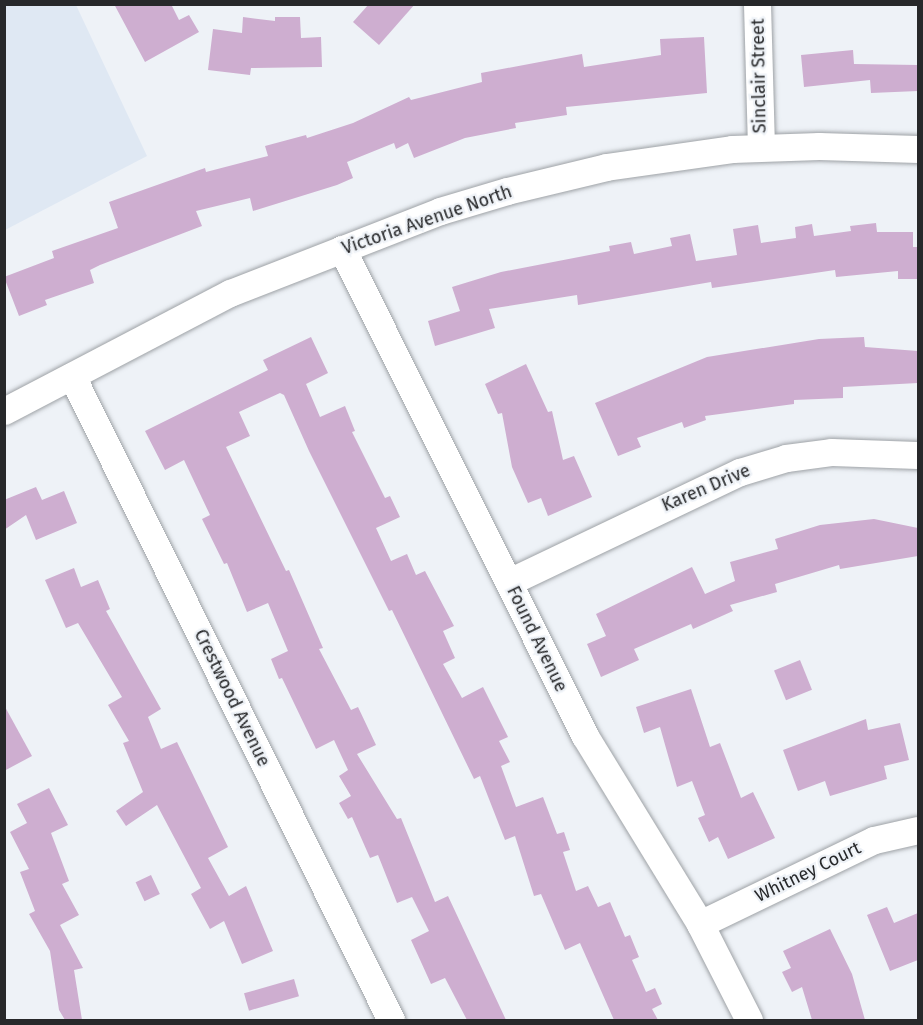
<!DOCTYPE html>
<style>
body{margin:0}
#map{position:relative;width:923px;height:1025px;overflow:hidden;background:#eef2f7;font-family:"Fira Sans",sans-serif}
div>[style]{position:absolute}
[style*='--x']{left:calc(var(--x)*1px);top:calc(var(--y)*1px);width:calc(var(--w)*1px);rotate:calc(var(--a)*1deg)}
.built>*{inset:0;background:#dfe8f3}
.building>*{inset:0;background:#ceaed0;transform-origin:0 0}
.roads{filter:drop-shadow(0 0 2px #9ea2a6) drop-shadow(0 0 2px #9ea2a6)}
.minor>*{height:27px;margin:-13.5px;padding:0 13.5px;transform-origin:13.5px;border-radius:13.5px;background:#fff}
span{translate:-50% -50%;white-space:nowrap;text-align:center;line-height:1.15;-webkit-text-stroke:4.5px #eef2f7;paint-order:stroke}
.street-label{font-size:18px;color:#27282a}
.frame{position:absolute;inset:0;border:6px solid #27282a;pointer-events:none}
</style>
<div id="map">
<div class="built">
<div style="clip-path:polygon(5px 4px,76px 5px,147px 156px,5px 230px)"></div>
</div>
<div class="building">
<div style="clip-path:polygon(114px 4px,171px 4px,179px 20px,189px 15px,199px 32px,145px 62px)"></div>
<div style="clip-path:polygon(369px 4px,415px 4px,379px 45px,353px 22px)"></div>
<div style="clip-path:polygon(243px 17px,275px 21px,275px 17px,300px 17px,301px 38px,321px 37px,322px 67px,251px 68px,250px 75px,208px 70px,213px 29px,242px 33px)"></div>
<div style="clip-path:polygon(704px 37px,707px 93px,566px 107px,567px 115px,515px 123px,516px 128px,465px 138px,414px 158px,408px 143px,396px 149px,394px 143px,347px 162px,353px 178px,337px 185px,253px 211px,250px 198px,196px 211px,202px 226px,100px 265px,90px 270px,94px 283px,45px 300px,47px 305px,19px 316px,4px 277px,54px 258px,52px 251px,118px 228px,109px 202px,205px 168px,206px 172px,268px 156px,265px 146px,306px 135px,307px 138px,353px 123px,409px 97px,411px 100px,482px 82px,481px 73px,582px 54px,584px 67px,661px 55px,660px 39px)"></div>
<div style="clip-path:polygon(853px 50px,854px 64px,918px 65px,918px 91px,871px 93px,870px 80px,804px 87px,801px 55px)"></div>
<div style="clip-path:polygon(876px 223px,877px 232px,913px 232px,913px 247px,918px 247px,918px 279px,898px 279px,898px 271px,836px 277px,835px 270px,712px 288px,711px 282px,578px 305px,577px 295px,489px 309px,495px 328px,435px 346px,428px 321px,460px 311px,452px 287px,501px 272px,610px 251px,609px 246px,631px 242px,634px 254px,672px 246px,670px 238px,690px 234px,696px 261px,737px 255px,733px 229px,758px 225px,761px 243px,796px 238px,795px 227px,812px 224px,814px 236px,851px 231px,850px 226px)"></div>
<div style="clip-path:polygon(311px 337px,328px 373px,306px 384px,320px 417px,345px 406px,355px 431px,352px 432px,385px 498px,390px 496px,400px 517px,376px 528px,391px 561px,407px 554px,416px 575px,425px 571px,454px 626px,443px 631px,455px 658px,443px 664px,462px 698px,483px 687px,508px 737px,499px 741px,510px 762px,501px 766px,516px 807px,543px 797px,557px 834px,564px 832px,570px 850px,563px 852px,576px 891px,588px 886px,598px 907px,610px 902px,625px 937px,630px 935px,639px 957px,632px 960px,646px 992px,655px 988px,662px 1004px,652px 1009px,658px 1020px,614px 1020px,580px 943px,565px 950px,541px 894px,534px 896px,515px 836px,505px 840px,480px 776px,474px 779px,392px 610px,389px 611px,309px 451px,284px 395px,280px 393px,239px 412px,250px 436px,226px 447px,286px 571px,289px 570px,323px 648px,319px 649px,351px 710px,358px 707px,376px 745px,357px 754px,397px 819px,401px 818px,435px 902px,448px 896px,506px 1020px,467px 1020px,445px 978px,431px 984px,411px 940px,429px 931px,412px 897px,397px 903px,378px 855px,370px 858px,352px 817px,348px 819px,339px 803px,351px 796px,339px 776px,348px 770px,334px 740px,316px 749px,282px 678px,279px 679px,271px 659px,288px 651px,268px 603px,247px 612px,227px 563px,224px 564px,202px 519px,210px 515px,184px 460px,165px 470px,145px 431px,268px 370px,263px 360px)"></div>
<div style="clip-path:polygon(864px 337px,865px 347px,918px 351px,918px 383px,843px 387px,843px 398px,794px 400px,794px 404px,705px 416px,706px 420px,684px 428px,682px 422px,637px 438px,641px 447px,618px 456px,595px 403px,707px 357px,819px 339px)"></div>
<div style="clip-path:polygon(526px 364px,548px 412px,552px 411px,563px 460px,574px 456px,592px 497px,548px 516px,541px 498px,528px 503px,512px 467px,502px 413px,498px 414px,485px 384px)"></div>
<div style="clip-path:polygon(36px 487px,42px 500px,64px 491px,77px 523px,36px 540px,26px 515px,4px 530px,4px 500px)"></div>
<div style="clip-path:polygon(874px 519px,918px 528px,918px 556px,840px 569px,839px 565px,775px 584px,777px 592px,730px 605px,733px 611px,693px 629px,691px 624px,634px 649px,639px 660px,601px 677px,587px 644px,606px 636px,596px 614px,692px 567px,705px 594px,735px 581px,730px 562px,778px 549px,775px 539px,820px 525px)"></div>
<div style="clip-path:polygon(74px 568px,81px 587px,98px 580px,110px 609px,106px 611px,161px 709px,148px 717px,161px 749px,177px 742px,228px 847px,208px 858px,229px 896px,246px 886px,273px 951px,242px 964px,224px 921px,210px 929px,191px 894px,201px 888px,157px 805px,126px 826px,116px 811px,143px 792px,123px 743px,129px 741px,108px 705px,122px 697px,78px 623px,66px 628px,45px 580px)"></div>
<div style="left:800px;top:660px;width:32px;height:28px;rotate:68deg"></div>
<div style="clip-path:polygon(691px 689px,710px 747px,720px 743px,741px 798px,753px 792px,775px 838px,728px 859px,718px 837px,709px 842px,698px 818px,705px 815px,692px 781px,677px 787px,660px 727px,644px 733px,636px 707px)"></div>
<div style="clip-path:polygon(4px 705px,32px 756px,4px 771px)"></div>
<div style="clip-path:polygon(866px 719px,868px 730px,900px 723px,909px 760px,884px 766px,887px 779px,830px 796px,825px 781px,798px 791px,783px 750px)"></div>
<div style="clip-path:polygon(49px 788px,68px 825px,51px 833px,69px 881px,62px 884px,79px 915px,60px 925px,83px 968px,74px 970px,82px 1020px,65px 1020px,59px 1010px,50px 951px,29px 914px,35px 911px,20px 872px,29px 869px,10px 832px,27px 823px,17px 804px)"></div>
<div style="left:151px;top:875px;width:21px;height:17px;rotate:65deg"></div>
<div style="clip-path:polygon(887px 907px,894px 923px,918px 913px,918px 960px,890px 971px,867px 915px)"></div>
<div style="clip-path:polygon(830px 929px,852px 974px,865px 1020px,812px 1020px,802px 987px,792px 992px,782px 972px,791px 968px,783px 951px)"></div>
<div style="left:294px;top:979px;width:18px;height:52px;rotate:74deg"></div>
</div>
<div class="roads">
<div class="minor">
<div style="--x:757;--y:4;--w:143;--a:88.4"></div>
<div style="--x:342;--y:249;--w:544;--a:63.48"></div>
<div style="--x:585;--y:736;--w:220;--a:58.5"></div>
<div style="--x:700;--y:924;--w:108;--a:63"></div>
<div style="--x:72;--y:376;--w:719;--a:63.65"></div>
<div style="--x:4;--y:411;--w:255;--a:-27.6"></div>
<div style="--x:230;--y:293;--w:225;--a:-21.3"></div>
<div style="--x:440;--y:211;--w:70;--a:-16.6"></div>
<div style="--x:507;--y:191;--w:102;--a:-13.6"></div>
<div style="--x:606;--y:167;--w:127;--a:-8.1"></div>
<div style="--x:732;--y:149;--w:87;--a:-2"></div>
<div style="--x:819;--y:146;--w:99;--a:1.7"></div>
<div style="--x:509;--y:582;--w:256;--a:-25.5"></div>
<div style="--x:740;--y:472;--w:48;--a:-16.9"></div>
<div style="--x:786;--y:458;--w:45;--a:-7.6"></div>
<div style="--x:831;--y:452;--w:87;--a:2"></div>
<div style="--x:700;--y:924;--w:193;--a:-25.8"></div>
<div style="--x:874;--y:840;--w:45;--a:-12.8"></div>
</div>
</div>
<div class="street-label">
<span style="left:759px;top:76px;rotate:-91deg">Sinclair Street</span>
<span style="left:427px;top:220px;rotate:-19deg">Victoria Avenue North</span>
<span style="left:706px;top:488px;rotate:-23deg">Karen Drive</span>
<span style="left:537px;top:639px;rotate:64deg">Found Avenue</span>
<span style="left:232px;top:698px;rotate:64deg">Crestwood Avenue</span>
<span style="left:808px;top:872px;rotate:-26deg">Whitney Court</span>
</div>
<div class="frame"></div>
</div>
